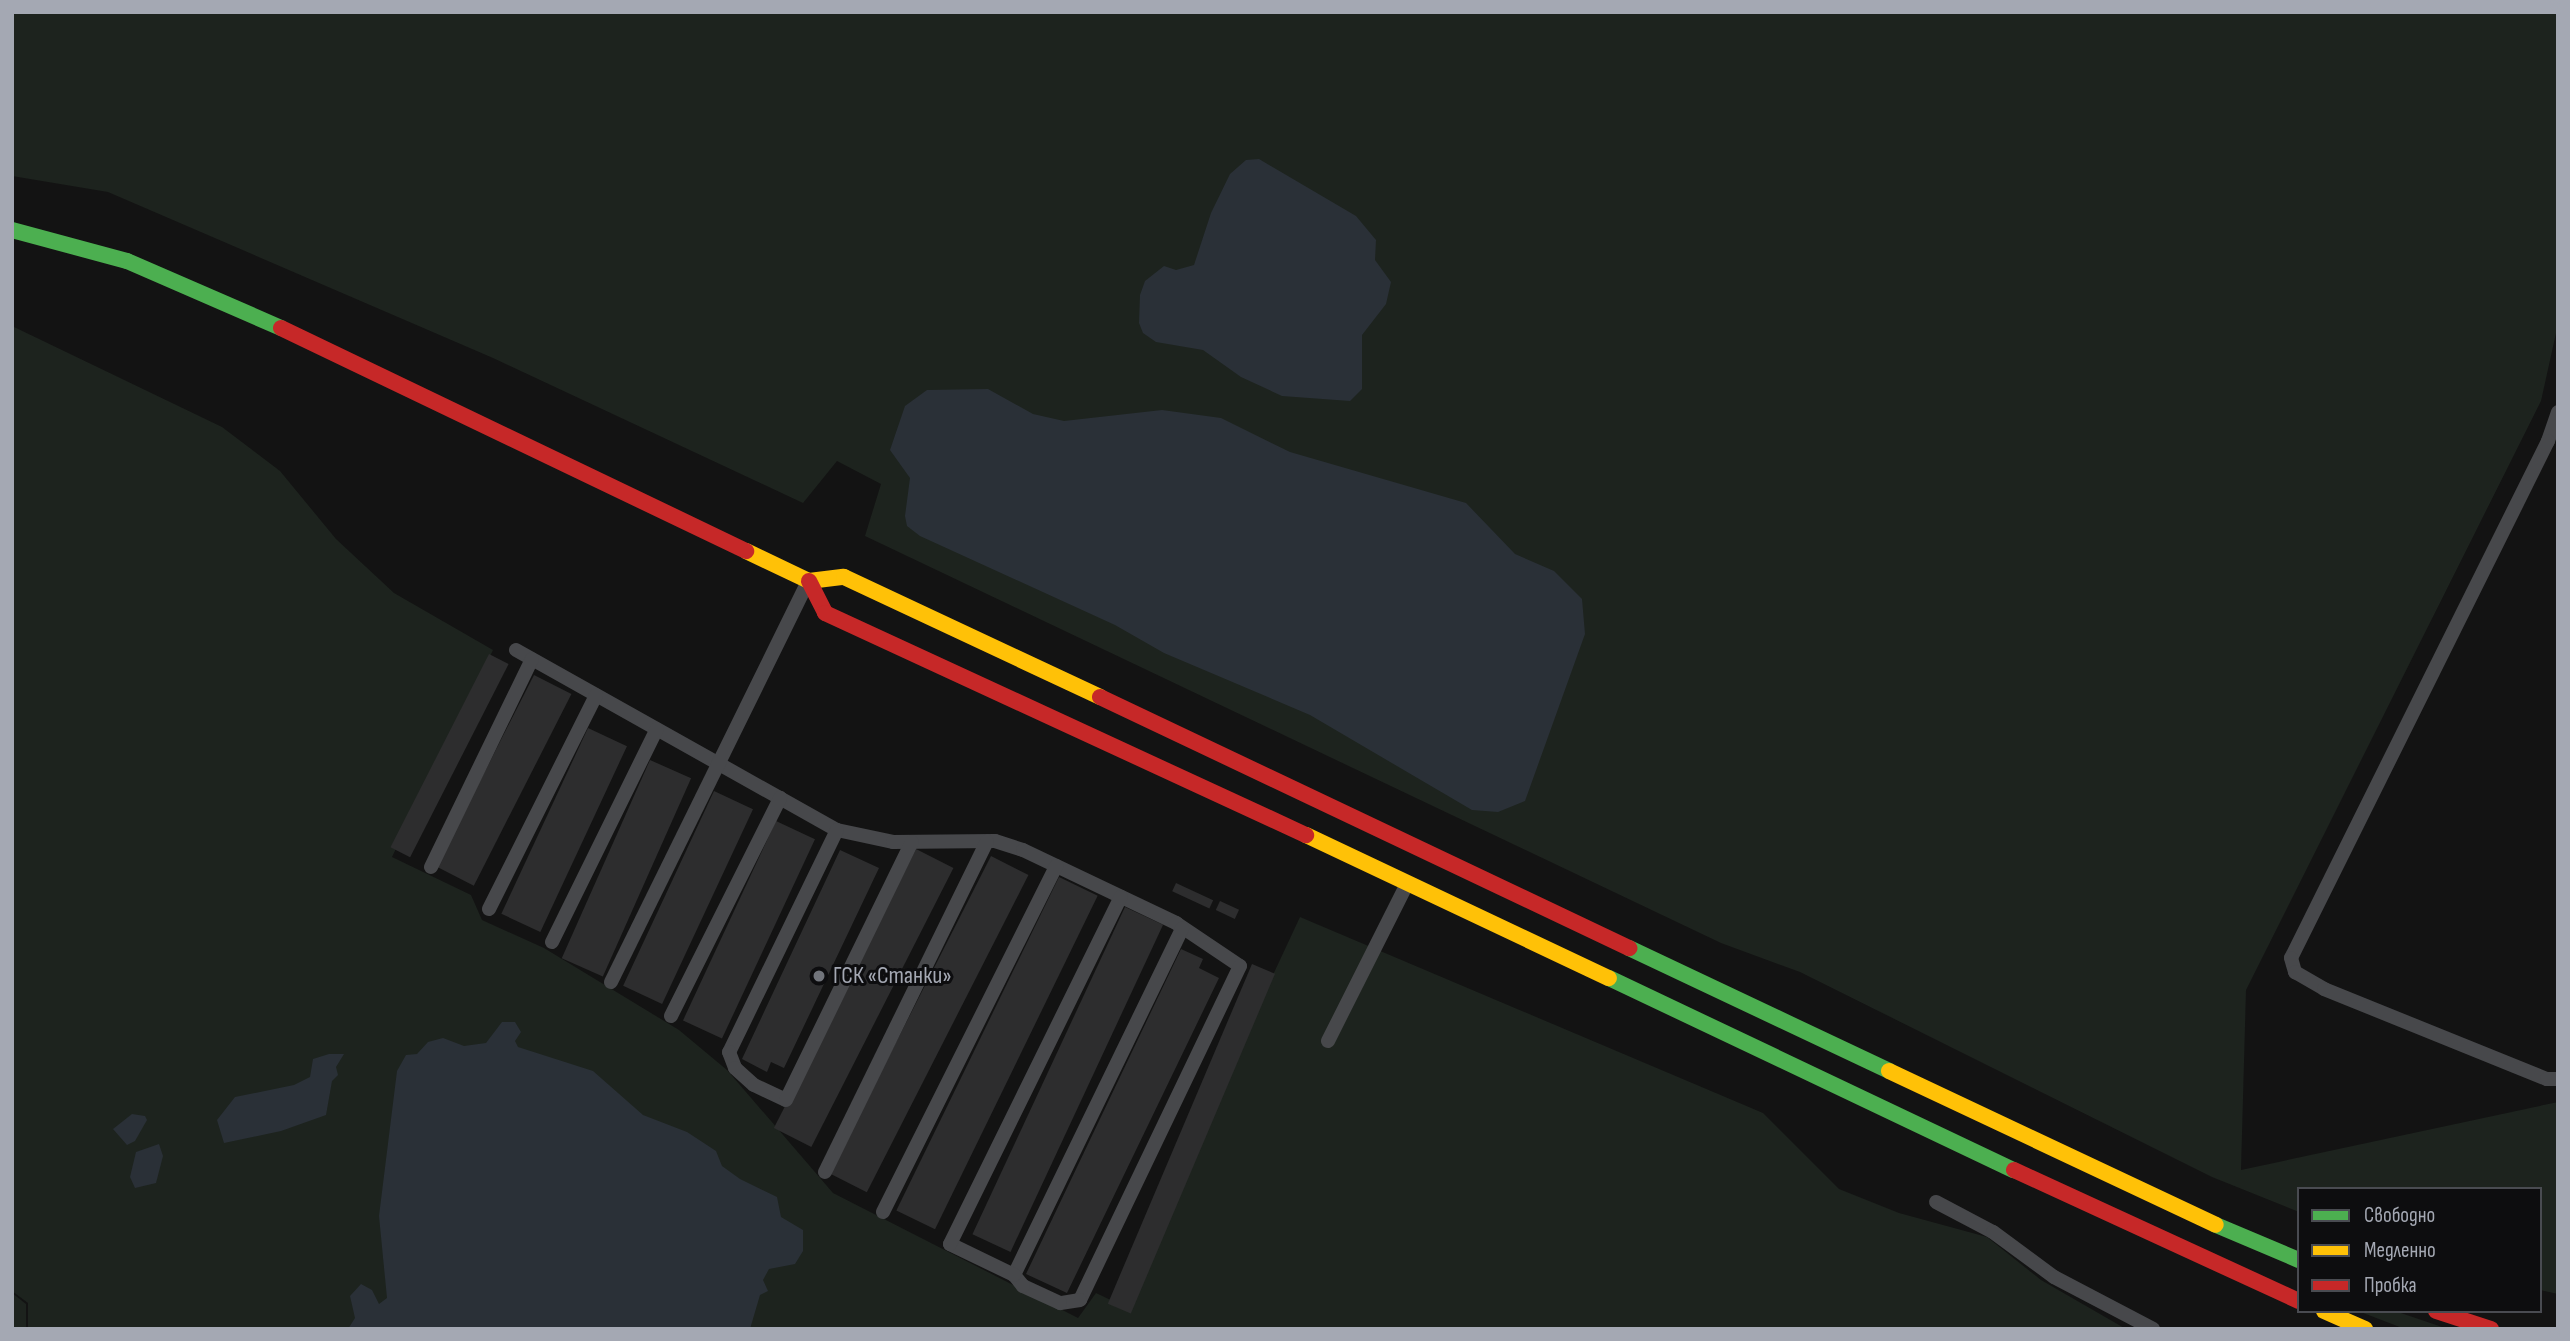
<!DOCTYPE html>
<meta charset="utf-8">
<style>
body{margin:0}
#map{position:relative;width:2570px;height:1341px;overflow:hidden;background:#131313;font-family:"Sofia Sans Condensed",sans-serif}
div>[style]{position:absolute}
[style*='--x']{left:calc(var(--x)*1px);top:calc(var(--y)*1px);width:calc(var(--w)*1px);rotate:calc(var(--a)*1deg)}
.green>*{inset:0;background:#1d231e}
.water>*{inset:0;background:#2a3037}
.building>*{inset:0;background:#2d2d2e;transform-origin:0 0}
.lane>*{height:14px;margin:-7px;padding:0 7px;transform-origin:7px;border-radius:7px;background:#47484b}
.fast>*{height:16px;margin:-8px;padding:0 8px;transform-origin:8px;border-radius:8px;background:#4caf50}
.slow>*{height:16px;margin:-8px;padding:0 8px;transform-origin:8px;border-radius:8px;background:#ffc107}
.jam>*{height:16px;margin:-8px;padding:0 8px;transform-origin:8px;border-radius:8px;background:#c62828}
.dots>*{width:19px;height:19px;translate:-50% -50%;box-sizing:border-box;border:4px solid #0d0d0f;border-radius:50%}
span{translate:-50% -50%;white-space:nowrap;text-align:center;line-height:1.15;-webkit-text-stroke:6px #0d0d0f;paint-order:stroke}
.poi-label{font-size:24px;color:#a4a8b3}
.left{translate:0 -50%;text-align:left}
.frame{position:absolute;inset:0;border:14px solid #a4a8b3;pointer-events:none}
.legend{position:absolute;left:2297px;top:1187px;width:245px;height:126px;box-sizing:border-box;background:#0d0d0f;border:2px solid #494b51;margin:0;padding:9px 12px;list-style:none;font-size:21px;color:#a4a8b3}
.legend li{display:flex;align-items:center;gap:14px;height:35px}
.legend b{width:35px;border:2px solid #494b51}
</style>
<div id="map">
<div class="green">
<div style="clip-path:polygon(12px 12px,2558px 12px,2558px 324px,2541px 401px,2246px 990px,2241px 1170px,2558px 1102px,2558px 1294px,2540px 1290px,2540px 1189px,2299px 1189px,2299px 1212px,2212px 1177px,1800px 972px,1721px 943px,865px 536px,881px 484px,837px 461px,803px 503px,493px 358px,108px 192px,12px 176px)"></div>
<div style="clip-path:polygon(12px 326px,222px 427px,280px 471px,336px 539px,394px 593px,493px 650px,392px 857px,471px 895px,482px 920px,544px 948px,679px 1030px,727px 1070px,833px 1193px,1078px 1318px,1096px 1293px,1119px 1304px,1300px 917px,1763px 1113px,1839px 1189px,1899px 1213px,1987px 1237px,2041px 1280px,2126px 1329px,28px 1329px,28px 1303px,12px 1291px)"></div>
<div style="clip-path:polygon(12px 1293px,26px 1304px,26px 1329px,12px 1329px)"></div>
<div style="clip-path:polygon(2358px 1311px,2395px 1311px,2448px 1329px,2405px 1329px)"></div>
</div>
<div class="water">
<div style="clip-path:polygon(1259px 159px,1356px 216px,1376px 240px,1375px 260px,1391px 282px,1386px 304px,1362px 335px,1362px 389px,1350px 401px,1282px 396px,1241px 377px,1203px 350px,1156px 342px,1143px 333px,1139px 323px,1140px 295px,1145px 281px,1164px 266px,1176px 270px,1194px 265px,1211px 213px,1230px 174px,1246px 160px)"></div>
<div style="clip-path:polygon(988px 389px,1033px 414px,1064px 421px,1162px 410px,1221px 418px,1290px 452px,1466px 503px,1515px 554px,1554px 571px,1582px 599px,1585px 634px,1525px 801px,1498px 812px,1472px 810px,1310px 715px,1164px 653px,1115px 625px,920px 536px,907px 526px,905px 516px,910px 478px,890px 450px,905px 406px,927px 390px)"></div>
<div style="clip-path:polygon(502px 1022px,515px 1022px,521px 1032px,515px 1041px,518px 1047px,593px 1071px,643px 1115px,687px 1132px,716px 1151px,722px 1166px,740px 1179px,777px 1197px,781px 1217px,803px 1230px,803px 1251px,795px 1264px,769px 1269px,763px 1280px,768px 1291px,760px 1295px,750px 1329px,348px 1329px,355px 1318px,350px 1296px,361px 1284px,372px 1290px,379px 1304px,387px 1298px,379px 1216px,397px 1071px,406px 1055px,417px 1054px,428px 1042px,443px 1038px,464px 1046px,486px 1043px)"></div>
<div style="clip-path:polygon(329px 1054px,344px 1054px,336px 1067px,338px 1075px,332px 1081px,326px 1115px,281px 1131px,224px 1143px,217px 1120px,235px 1097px,294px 1085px,310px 1077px,313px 1059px)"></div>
<div style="clip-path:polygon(132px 1114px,145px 1116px,147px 1120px,135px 1141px,127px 1145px,113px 1129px)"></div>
<div style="clip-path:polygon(159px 1144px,163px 1156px,156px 1183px,135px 1188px,130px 1177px,136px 1152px)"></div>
</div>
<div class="building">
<div style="left:489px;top:654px;width:22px;height:217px;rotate:27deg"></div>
<div style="left:534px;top:675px;width:42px;height:215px;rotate:27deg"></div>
<div style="left:588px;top:728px;width:43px;height:205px;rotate:25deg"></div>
<div style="left:650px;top:760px;width:45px;height:217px;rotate:24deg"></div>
<div style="left:714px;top:791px;width:43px;height:215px;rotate:25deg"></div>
<div style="left:776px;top:821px;width:43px;height:220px;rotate:25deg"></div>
<div style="left:916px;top:849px;width:42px;height:313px;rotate:27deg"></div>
<div style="clip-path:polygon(840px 850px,879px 868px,784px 1068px,771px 1062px,767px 1072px,742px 1059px)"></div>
<div style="left:991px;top:856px;width:42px;height:356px;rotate:27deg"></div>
<div style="left:1059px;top:877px;width:43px;height:371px;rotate:26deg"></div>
<div style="left:1176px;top:883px;width:41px;height:9px;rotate:25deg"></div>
<div style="left:1220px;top:901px;width:21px;height:10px;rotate:25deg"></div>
<div style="left:1125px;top:907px;width:42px;height:361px;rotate:25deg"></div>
<div style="clip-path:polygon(1181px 949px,1203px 959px,1199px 968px,1219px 978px,1067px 1293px,1026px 1274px)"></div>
<div style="left:1252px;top:964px;width:25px;height:369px;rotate:23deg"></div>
</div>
<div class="lane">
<div style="--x:2558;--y:412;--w:31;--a:109"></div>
<div style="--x:2548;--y:441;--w:577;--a:116.43"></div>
<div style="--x:2291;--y:958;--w:15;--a:74"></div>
<div style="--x:2295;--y:972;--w:34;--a:30"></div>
<div style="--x:2324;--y:989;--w:240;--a:22"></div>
<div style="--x:2547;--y:1079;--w:11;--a:0"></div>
<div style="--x:516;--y:650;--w:368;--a:29.3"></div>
<div style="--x:837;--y:830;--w:57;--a:12.1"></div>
<div style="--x:893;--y:842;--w:102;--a:-0.6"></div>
<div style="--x:995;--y:841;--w:29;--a:18"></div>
<div style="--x:1023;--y:850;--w:170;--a:25.5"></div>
<div style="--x:1176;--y:923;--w:77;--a:33.9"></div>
<div style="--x:1240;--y:966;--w:370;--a:115.6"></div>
<div style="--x:1080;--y:1300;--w:20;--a:171"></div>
<div style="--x:1060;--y:1303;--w:41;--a:-155.3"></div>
<div style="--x:1023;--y:1286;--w:14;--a:-129"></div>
<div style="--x:1014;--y:1275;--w:385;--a:-64.1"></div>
<div style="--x:837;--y:830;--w:247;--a:115.9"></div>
<div style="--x:729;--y:1052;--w:17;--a:69"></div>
<div style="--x:735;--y:1068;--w:25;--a:42"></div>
<div style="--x:754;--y:1085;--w:35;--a:25"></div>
<div style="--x:786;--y:1100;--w:287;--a:-64"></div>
<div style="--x:431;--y:867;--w:231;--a:-64.1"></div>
<div style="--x:489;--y:909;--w:239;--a:-63.4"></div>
<div style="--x:552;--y:942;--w:237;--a:-63.8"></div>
<div style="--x:611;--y:982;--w:440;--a:-63.8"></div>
<div style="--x:671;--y:1016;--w:244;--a:-63.4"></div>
<div style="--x:1328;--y:1041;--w:176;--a:-63.3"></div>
<div style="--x:825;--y:1172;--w:368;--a:-63.9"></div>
<div style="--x:1936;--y:1202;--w:64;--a:27.8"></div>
<div style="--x:1993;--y:1232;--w:76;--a:36.4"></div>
<div style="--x:2054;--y:1277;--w:112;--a:27.7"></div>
<div style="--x:883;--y:1212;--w:387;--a:-63.4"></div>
<div style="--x:1014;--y:1275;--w:71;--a:-154.2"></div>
<div style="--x:950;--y:1244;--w:387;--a:-63.8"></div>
</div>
<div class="fast">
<div style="--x:12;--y:230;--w:119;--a:15.1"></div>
<div style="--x:127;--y:261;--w:168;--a:23.5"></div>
<div style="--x:1629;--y:948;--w:288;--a:25.3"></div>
<div style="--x:1609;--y:978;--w:448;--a:25.4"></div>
<div style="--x:2216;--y:1225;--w:90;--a:22.9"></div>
</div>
<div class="slow">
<div style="--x:746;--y:551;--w:70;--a:25.5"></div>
<div style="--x:809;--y:581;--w:35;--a:-7"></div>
<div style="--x:844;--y:577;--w:283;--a:25.1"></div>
<div style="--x:1306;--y:835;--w:335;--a:25.3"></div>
<div style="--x:1889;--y:1071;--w:361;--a:25.2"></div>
<div style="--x:2324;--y:1311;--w:45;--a:23.7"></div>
</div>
<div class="jam">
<div style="--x:281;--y:328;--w:516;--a:25.62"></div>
<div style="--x:809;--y:581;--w:36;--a:63"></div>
<div style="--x:825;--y:613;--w:530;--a:24.78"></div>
<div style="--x:1100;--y:697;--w:586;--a:25.38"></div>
<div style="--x:2014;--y:1170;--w:314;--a:24.7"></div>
<div style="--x:2436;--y:1311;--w:58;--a:18.1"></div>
</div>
<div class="dots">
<div style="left:819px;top:976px;background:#71747b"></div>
</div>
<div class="poi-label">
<span class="left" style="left:833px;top:976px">ГСК «Станки»</span>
</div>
<div class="frame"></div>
<ul class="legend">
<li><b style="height:9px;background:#4caf50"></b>Свободно</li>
<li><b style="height:9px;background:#ffc107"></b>Медленно</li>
<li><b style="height:9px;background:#c62828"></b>Пробка</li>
</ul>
</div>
